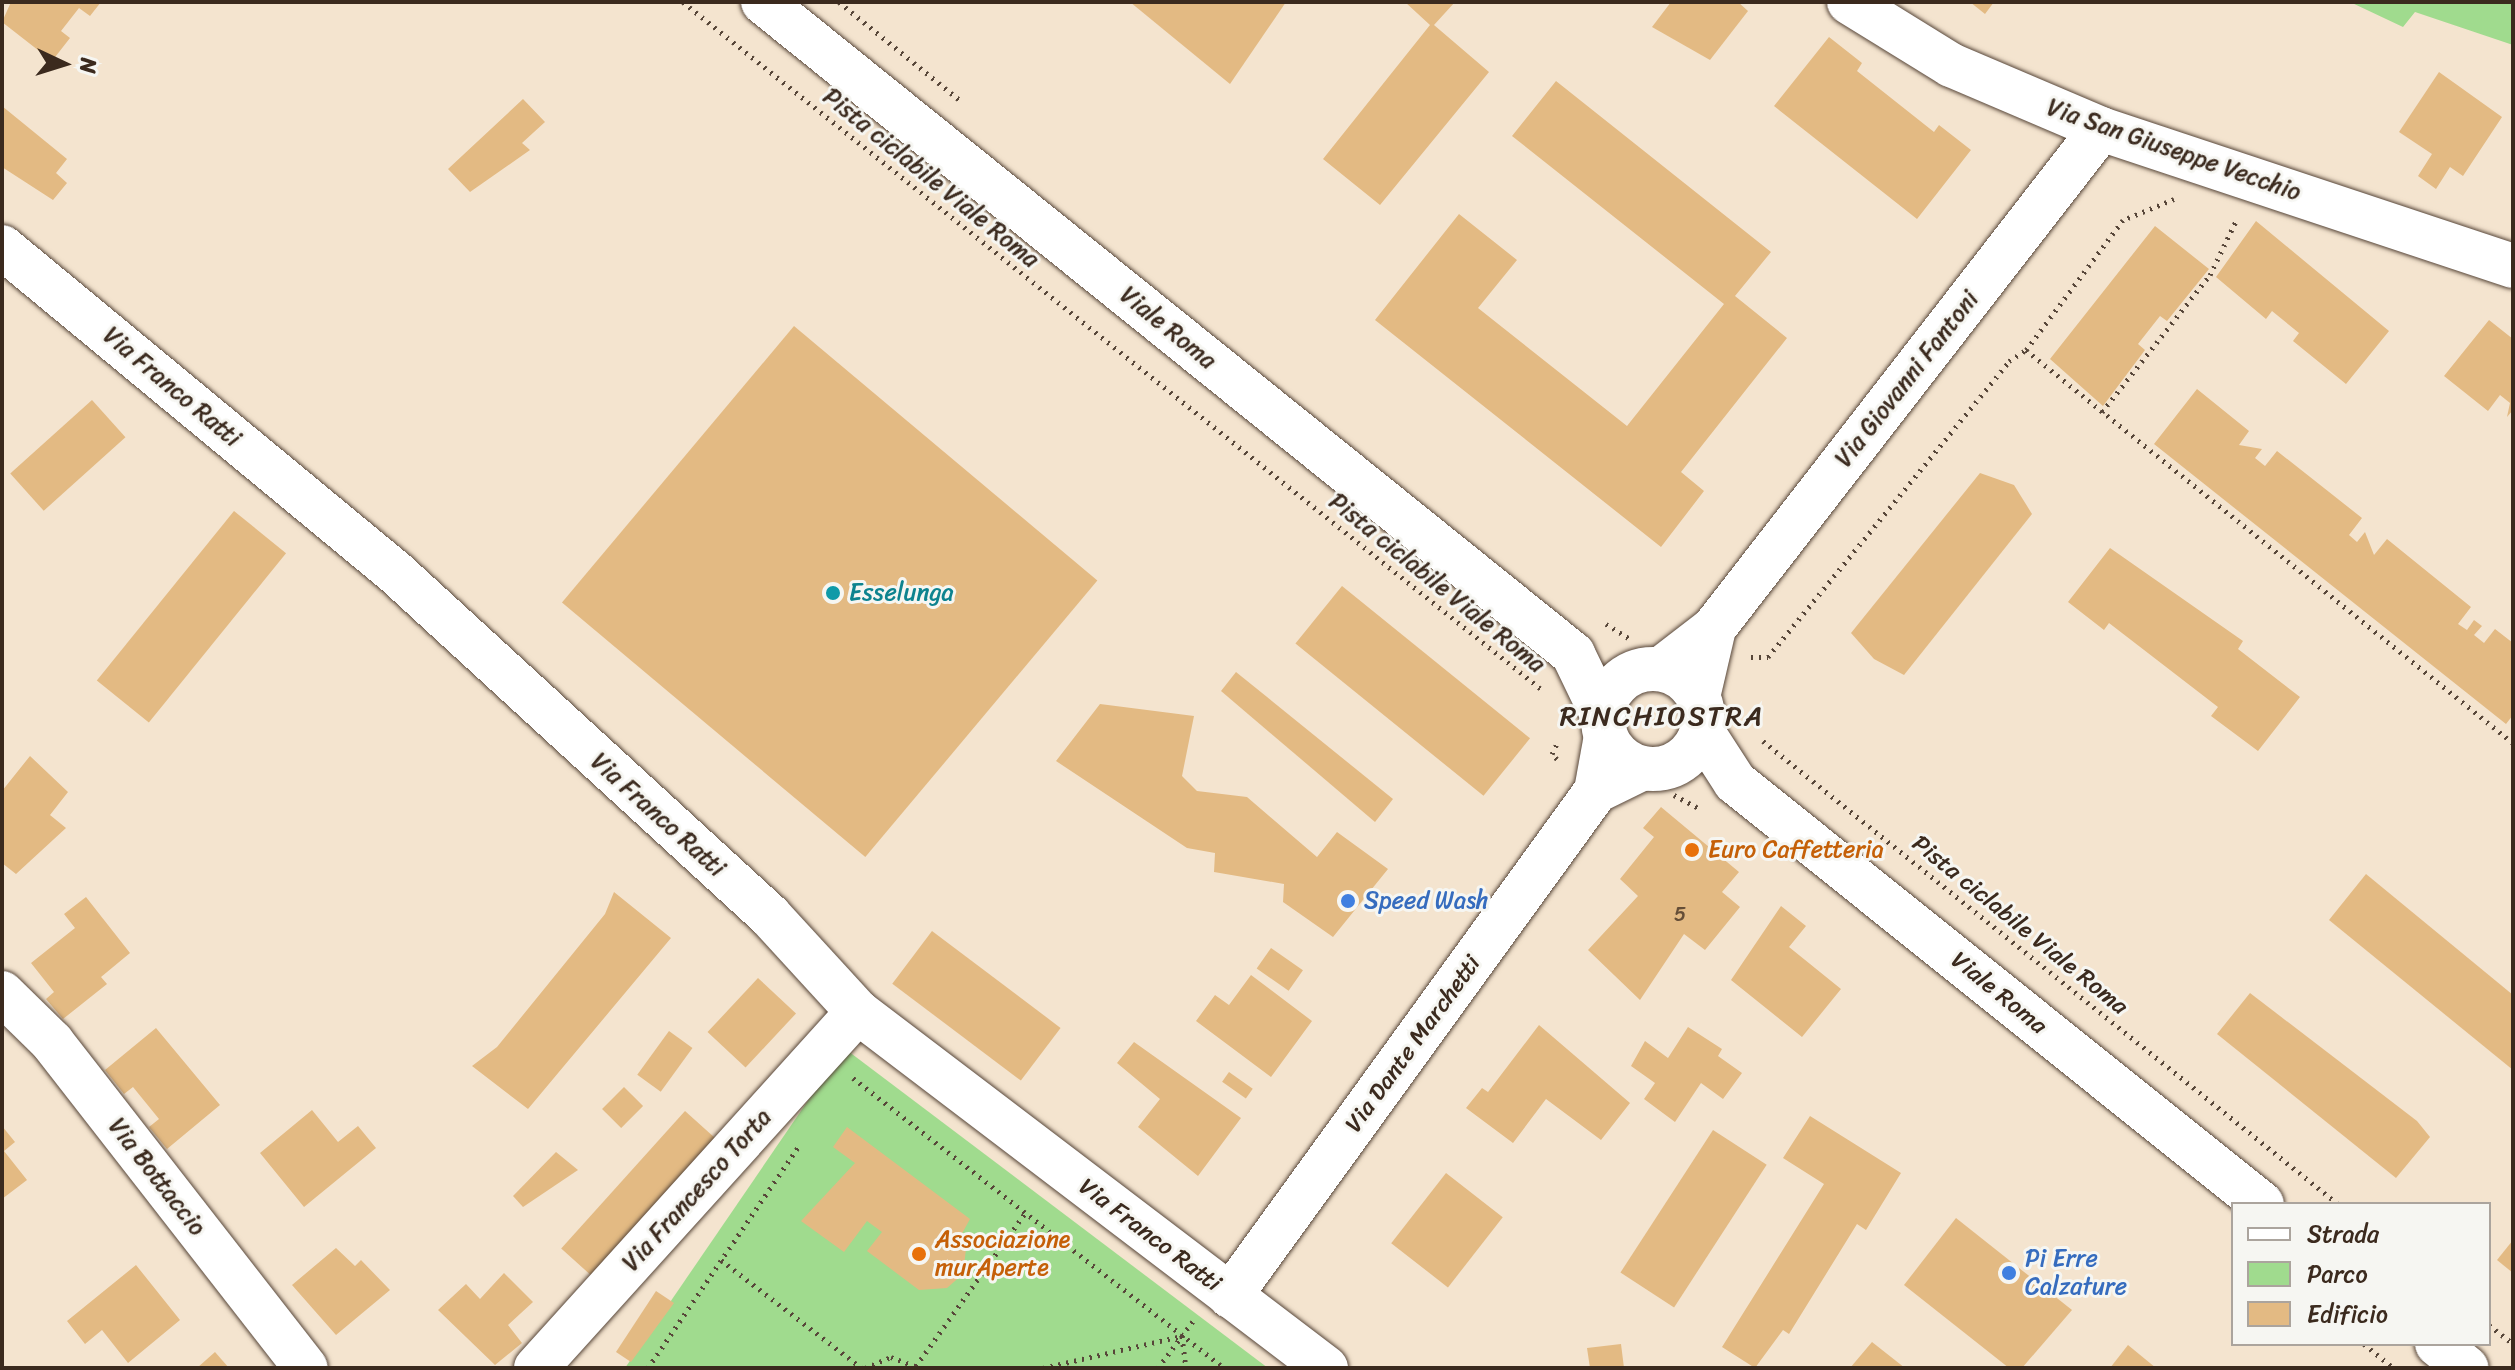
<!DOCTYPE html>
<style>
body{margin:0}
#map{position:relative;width:2515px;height:1370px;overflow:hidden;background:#f4e4cf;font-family:Sriracha,sans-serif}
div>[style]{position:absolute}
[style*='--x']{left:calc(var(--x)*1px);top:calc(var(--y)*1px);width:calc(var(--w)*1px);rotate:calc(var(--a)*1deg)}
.green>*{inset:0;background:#a0db8e}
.building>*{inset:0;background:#e3ba83;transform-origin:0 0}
.path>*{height:5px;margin-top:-2.5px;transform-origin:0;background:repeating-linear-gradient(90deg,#574639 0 2px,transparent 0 8px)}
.roads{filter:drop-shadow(0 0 2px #574639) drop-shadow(0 0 2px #574639)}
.street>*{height:44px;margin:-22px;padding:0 22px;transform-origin:22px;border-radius:22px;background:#fff}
.secondary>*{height:44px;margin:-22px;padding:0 22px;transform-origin:22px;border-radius:22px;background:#fff}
.secondary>.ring{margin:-22px;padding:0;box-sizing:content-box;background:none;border:44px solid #fff;border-radius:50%}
.dots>*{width:22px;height:22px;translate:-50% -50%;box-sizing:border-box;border:4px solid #f6f6f2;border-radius:50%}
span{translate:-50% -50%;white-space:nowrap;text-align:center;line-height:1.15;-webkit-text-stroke:6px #f6f6f2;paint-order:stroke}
.number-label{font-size:20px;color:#654e37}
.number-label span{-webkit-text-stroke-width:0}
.street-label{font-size:24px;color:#3b2a1e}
.culture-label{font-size:24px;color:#0d838f}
.left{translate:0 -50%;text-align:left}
.food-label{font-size:24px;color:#c56008}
.shop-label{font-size:24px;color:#366cbe}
.quarter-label{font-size:28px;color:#3b2a1e;letter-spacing:2px}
.frame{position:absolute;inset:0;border:4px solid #3b2a1e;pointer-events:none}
.legend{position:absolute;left:2231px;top:1202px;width:260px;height:144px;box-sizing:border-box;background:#f6f6f2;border:2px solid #aba49d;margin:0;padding:10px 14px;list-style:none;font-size:24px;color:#3b2a1e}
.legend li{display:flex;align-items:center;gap:16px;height:40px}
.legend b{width:40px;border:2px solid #aba49d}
.north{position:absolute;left:24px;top:24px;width:80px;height:80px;-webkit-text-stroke:6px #f6f6f2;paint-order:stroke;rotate:94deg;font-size:22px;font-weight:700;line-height:32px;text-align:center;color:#3b2a1e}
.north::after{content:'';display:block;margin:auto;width:28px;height:36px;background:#3b2a1e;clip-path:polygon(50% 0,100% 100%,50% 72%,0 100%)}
</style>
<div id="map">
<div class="green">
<div style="clip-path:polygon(2350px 2px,2513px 2px,2513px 45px,2415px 12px,2403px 27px)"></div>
<div style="clip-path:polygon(844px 1048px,1268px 1368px,625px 1368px)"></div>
</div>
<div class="building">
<div style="clip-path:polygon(11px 2px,101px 2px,90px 16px,79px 8px,61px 31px,70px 38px,52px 61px,2px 22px)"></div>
<div style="clip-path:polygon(1130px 2px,1286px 2px,1230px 84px)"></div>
<div style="clip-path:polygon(1405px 2px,1455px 2px,1434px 25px,1489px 72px,1380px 205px,1323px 159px,1430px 25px)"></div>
<div style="clip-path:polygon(1671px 2px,1738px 2px,1748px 11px,1710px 60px,1652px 27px)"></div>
<div style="clip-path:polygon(1970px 2px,1994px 2px,1985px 14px)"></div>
<div style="clip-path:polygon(1829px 37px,1862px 63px,1857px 71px,1934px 132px,1939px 125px,1971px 150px,1917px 219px,1774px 106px)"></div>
<div style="clip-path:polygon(2439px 72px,2502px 117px,2463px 176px,2450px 167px,2436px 189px,2418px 176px,2432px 154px,2399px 132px)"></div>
<div style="clip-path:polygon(1556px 81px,1771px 252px,1735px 296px,1787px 338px,1681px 472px,1704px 491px,1661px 547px,1375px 320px,1459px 214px,1517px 260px,1478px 308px,1627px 426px,1724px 304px,1512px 136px)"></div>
<div style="clip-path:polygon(523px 99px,545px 122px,522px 143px,530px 150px,470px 192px,448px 169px)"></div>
<div style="clip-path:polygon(2px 106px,67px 159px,56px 173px,67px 183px,53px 200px,2px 167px)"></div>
<div style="clip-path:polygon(2256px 221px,2389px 331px,2346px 384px,2293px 341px,2299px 333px,2272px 311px,2266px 319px,2216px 277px)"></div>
<div style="clip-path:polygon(2155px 226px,2209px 269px,2167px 321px,2160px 316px,2138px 344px,2145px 350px,2103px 406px,2050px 359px)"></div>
<div style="clip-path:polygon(2489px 320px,2513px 339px,2513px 410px,2507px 417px,2510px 403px,2500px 395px,2488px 411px,2444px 376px)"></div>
<div style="left:794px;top:326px;width:396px;height:361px;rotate:40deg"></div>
<div style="clip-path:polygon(2197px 389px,2249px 431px,2239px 445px,2262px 449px,2255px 458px,2265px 466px,2277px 451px,2362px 518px,2349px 535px,2357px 542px,2365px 532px,2374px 555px,2387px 539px,2471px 607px,2458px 624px,2467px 630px,2474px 620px,2482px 626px,2474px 635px,2484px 643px,2495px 629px,2513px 643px,2513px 715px,2506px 724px,2154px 444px)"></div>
<div style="left:92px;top:400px;width:50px;height:110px;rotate:48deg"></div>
<div style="clip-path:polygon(1980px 473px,2014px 485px,2032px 514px,1904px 675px,1874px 659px,1851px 633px)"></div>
<div style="left:234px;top:511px;width:67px;height:218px;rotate:39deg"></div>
<div style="clip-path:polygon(2110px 548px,2243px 641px,2238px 649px,2300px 697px,2258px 751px,2211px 716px,2218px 707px,2109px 623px,2104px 630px,2068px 602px)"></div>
<div style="left:1342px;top:586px;width:242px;height:74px;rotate:39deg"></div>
<div style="clip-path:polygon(1236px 672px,1393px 799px,1375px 822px,1221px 691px)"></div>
<div style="clip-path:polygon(1100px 704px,1194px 716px,1182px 776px,1197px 791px,1247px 797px,1317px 857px,1337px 832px,1388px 869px,1333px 937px,1283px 902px,1284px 884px,1214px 872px,1215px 853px,1187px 848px,1056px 761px)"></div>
<div style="clip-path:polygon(30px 756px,68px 792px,50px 815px,66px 828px,16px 874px,2px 863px,2px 791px)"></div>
<div style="clip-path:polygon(1661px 807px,1739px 872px,1722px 892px,1740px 907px,1705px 950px,1684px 934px,1640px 1000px,1588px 950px,1638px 896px,1620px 879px,1654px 837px,1643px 828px)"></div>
<div style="clip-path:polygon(2366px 874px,2513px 995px,2513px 1070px,2329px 920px)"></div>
<div style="clip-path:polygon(614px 892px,671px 938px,528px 1109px,472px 1066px,497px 1047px,605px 914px)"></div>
<div style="clip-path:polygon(86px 897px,130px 953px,101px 977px,107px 984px,63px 1019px,46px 999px,54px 992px,31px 963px,75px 928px,64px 914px)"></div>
<div style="clip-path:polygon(1781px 906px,1806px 926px,1789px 947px,1841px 989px,1802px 1037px,1731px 980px)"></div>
<div style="left:932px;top:931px;width:161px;height:66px;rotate:37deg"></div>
<div style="left:1271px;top:948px;width:39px;height:25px;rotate:35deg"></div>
<div style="clip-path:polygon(1251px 975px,1312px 1021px,1271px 1077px,1196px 1021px,1215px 995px,1229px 1005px)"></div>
<div style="left:758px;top:978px;width:52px;height:74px;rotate:43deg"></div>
<div style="clip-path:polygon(2250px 993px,2417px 1121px,2430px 1137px,2396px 1178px,2217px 1034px)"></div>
<div style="clip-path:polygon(1539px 1025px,1630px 1103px,1601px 1140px,1546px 1099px,1513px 1143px,1466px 1108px,1482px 1088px,1488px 1092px)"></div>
<div style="clip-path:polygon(1688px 1027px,1722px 1049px,1718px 1056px,1742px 1073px,1723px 1099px,1701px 1083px,1675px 1122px,1644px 1099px,1655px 1083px,1631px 1066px,1645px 1041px,1668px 1058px)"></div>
<div style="clip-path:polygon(156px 1028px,220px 1105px,167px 1149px,149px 1127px,159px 1119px,133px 1087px,124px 1094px,105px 1070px)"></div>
<div style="left:669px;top:1031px;width:29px;height:54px;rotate:36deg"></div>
<div style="clip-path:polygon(1134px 1042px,1241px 1118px,1198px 1176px,1138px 1127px,1160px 1099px,1117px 1063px)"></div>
<div style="left:1229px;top:1072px;width:29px;height:12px;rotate:35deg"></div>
<div style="left:624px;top:1087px;width:27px;height:31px;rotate:45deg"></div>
<div style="clip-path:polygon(312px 1110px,338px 1142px,358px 1126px,376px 1148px,304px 1207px,260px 1153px)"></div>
<div style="left:685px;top:1111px;width:40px;height:185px;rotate:42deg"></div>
<div style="clip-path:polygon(1810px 1116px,1901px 1173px,1866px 1230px,1857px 1224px,1789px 1334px,1783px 1330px,1755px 1368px,1722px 1347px,1824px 1184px,1783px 1158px)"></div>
<div style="clip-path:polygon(2px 1126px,15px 1142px,4px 1151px,27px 1180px,2px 1199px)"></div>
<div style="clip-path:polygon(847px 1127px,970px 1219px,959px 1239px,966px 1249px,963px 1274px,947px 1288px,919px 1290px,867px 1251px,882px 1232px,867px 1221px,844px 1252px,801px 1221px,855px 1163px,833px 1147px)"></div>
<div style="left:1713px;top:1130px;width:64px;height:170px;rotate:33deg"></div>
<div style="clip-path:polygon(556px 1152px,578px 1170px,523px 1207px,513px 1196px)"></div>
<div style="left:1446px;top:1173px;width:72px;height:89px;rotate:38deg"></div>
<div style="clip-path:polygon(1956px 1218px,2072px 1310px,2022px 1368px,2009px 1368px,1904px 1285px)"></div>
<div style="clip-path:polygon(2513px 1240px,2513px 1273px,2497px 1260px)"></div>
<div style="clip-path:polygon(336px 1248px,355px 1266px,361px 1260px,390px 1290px,336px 1335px,292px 1285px)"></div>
<div style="clip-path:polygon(136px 1265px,180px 1320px,128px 1363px,102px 1330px,85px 1344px,67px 1321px)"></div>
<div style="clip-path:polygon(504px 1273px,533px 1302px,508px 1325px,522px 1343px,495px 1365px,438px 1310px,466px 1284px,480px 1299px)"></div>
<div style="clip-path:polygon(656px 1291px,674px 1303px,631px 1362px,616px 1352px)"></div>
<div style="clip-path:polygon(1872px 1342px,1905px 1368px,1850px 1368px)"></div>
<div style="clip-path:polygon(1621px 1344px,1624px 1368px,1590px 1368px,1587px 1348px)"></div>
<div style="clip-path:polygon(2128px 1345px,2156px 1368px,2110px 1368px)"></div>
<div style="clip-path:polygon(215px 1352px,229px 1368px,197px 1368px)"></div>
</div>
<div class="path">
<div style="--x:683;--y:2;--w:1099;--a:38.68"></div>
<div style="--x:839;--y:2;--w:157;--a:39.1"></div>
<div style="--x:2174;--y:199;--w:55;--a:157.6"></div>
<div style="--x:2123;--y:220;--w:162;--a:126.7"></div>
<div style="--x:2026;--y:350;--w:626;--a:38.9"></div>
<div style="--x:2102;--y:412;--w:174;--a:-51.8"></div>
<div style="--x:2210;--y:275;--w:62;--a:-64.3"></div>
<div style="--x:1606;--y:624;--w:31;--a:32"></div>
<div style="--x:1751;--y:657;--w:17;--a:0"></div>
<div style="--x:1768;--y:657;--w:382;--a:-50.8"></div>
<div style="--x:2009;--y:361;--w:20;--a:-33"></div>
<div style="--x:1763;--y:741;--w:738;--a:38.84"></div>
<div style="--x:1557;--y:759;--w:7;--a:-135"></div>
<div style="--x:1552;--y:754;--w:14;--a:-65"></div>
<div style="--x:1674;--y:795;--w:30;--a:28"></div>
<div style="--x:853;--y:1078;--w:471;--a:38"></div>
<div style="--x:721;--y:1260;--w:178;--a:37.5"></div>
<div style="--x:2489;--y:1325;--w:31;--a:38"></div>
<div style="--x:2364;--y:1344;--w:38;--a:39"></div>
<div style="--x:916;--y:1366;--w:188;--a:-54.5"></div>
<div style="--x:648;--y:1368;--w:267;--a:-55.8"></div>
<div style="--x:865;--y:1368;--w:28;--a:-23"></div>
<div style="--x:891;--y:1357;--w:31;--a:21"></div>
<div style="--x:1043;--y:1368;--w:143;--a:-13"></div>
<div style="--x:1182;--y:1336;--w:32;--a:83"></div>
<div style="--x:1158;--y:1368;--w:59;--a:-53.3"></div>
</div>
<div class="roads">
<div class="street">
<div style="--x:1849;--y:2;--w:120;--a:31.7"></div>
<div style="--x:1951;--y:65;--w:163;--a:23.1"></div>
<div style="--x:2101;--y:129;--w:434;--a:18.4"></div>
<div style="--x:2;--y:247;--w:511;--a:39.6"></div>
<div style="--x:396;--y:573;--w:507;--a:42.52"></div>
<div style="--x:770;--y:916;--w:130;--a:47.5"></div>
<div style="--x:858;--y:1012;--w:588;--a:37.26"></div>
<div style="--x:1661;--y:669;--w:67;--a:-37.7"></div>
<div style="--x:1714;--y:628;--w:631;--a:-52.2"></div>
<div style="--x:1698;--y:697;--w:71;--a:-76.9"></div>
<div style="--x:1596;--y:791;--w:52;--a:-26.1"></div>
<div style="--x:2;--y:993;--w:70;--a:44.4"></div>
<div style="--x:52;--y:1042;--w:413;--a:52.1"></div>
<div style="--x:1230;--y:1296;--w:624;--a:-54.07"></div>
<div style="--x:1596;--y:791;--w:56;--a:-79.7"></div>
<div style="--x:536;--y:1368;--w:480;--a:-47.9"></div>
</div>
<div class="secondary">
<div style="--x:763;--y:2;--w:1040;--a:38.83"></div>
<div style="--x:1573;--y:654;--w:67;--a:64.2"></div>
<div class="ring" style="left:1603px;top:669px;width:56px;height:56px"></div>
<div style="--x:1702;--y:731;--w:61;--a:57.1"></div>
<div style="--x:1735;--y:782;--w:675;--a:38.69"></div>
<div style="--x:2437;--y:1344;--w:38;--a:39"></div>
</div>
</div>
<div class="dots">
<div style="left:833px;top:593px;background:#0f9aa8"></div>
<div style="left:1692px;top:850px;background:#e8710a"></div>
<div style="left:1348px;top:901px;background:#3f7fe0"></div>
<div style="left:919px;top:1254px;background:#e8710a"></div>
<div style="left:2009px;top:1273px;background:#3f7fe0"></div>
</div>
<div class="number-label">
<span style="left:1680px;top:914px">5</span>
</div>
<div class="street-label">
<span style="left:2174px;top:150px;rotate:19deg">Via San Giuseppe Vecchio</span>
<span style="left:931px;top:178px;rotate:39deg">Pista ciclabile Viale Roma</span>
<span style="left:1168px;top:328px;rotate:39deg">Viale Roma</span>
<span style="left:1907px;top:379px;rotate:-52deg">Via Giovanni Fantoni</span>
<span style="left:172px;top:387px;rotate:40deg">Via Franco Ratti</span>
<span style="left:1437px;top:583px;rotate:39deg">Pista ciclabile Viale Roma</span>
<span style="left:658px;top:815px;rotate:42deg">Via Franco Ratti</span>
<span style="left:2020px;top:925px;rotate:39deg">Pista ciclabile Viale Roma</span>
<span style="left:1999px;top:993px;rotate:39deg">Viale Roma</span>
<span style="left:1413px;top:1044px;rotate:-54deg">Via Dante Marchetti</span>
<span style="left:157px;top:1177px;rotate:52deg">Via Bottaccio</span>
<span style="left:697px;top:1190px;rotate:-48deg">Via Francesco Torta</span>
<span style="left:1150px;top:1235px;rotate:37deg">Via Franco Ratti</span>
</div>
<div class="culture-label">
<span class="left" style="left:849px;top:593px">Esselunga</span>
</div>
<div class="food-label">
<span class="left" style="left:1708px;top:850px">Euro Caffetteria</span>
<span class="left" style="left:935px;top:1254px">Associazione<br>murAperte</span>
</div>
<div class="shop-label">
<span class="left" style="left:1364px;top:901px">Speed Wash</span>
<span class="left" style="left:2025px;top:1273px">Pi Erre<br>Calzature</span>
</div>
<div class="quarter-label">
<span style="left:1662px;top:716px">RINCHIOSTRA</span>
</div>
<div class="frame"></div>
<ul class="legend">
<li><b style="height:10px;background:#fff"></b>Strada</li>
<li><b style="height:22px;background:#a0db8e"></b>Parco</li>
<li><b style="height:22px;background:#e3ba83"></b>Edificio</li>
</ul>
<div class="north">N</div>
</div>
